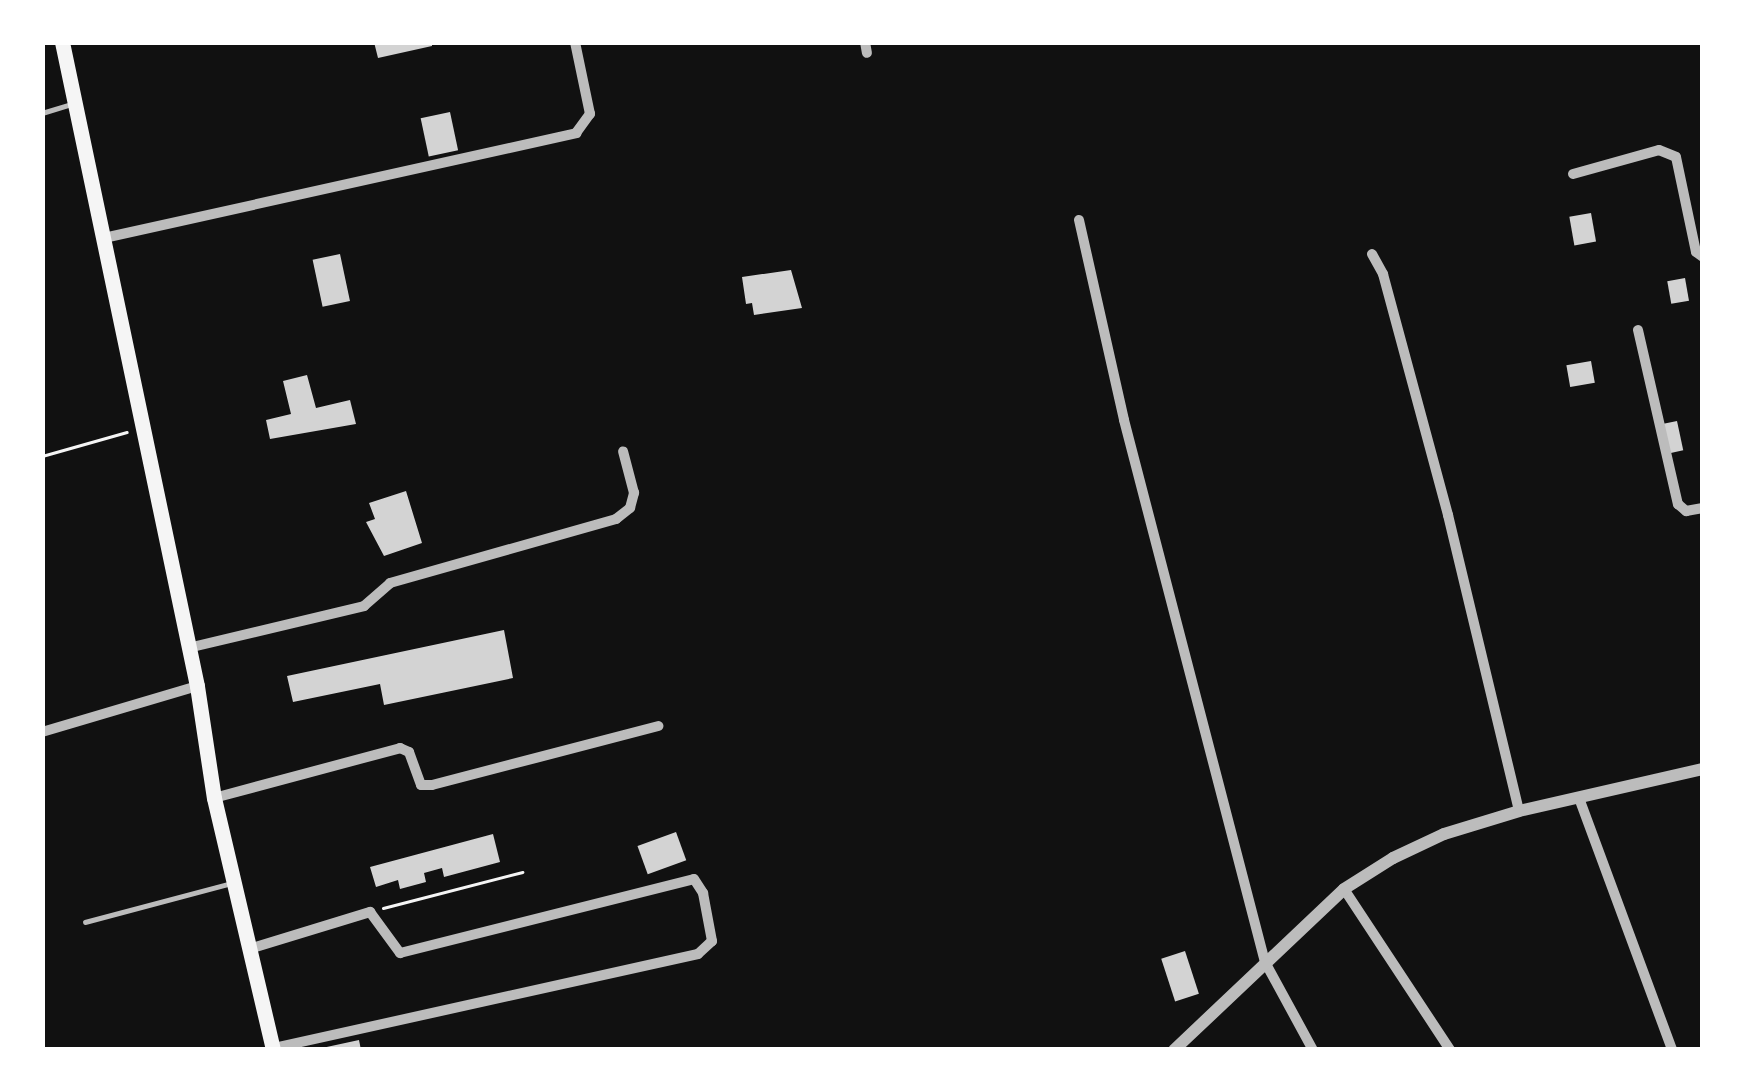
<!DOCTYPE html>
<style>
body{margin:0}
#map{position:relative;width:1745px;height:1092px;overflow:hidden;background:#111;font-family:Ubuntu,sans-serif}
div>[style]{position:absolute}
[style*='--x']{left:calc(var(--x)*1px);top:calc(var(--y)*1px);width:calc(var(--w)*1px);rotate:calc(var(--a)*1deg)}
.building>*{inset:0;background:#d3d3d3;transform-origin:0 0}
.path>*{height:3px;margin:-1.5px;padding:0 1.5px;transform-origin:1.5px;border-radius:1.5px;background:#f5f5f5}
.service>*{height:4.5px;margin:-2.25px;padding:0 2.25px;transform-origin:2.25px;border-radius:2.25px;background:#bcbcbc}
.minor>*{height:10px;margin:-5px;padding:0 5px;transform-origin:5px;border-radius:5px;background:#bcbcbc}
.tertiary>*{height:12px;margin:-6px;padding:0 6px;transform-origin:6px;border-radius:6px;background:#bcbcbc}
.primary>*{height:15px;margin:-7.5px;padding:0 7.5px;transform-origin:7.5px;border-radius:7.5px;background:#f5f5f5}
span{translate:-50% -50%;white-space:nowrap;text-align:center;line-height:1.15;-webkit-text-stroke:9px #fff;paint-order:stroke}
.frame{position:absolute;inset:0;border:45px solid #fff;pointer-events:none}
</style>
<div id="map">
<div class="building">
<div style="clip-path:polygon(374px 42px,432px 42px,432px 46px,378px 58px)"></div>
<div style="left:450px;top:112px;width:39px;height:30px;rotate:78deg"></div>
<div style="left:1591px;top:213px;width:29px;height:22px;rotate:80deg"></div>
<div style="left:340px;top:254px;width:48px;height:28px;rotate:78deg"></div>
<div style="clip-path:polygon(791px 270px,802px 308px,754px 315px,752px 303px,746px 304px,742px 277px)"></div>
<div style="left:1685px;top:278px;width:23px;height:18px;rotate:80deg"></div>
<div style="left:1591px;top:361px;width:22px;height:25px;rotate:80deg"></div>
<div style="clip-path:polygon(307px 375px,316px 408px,350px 400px,356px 424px,270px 439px,266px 420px,291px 414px,283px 381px)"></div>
<div style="left:1677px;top:421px;width:30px;height:15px;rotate:78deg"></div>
<div style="clip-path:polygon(406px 491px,422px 543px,384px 556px,366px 522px,375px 519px,369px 503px)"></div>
<div style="clip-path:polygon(504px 630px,513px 678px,384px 705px,380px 684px,293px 702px,287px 676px)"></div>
<div style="left:676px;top:832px;width:30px;height:41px;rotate:70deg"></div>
<div style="clip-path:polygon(493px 834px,500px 862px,444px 877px,442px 868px,424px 873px,426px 882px,400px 889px,398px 880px,376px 887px,370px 867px)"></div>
<div style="left:1185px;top:951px;width:45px;height:25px;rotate:72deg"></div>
<div style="clip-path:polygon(359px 1040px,361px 1050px,322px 1050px,322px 1048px)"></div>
</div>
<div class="path">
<div style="--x:42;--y:456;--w:88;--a:-15.8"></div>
<div style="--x:383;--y:908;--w:144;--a:-14.5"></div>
</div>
<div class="service">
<div style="--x:42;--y:113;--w:30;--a:-17"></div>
<div style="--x:85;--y:922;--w:148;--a:-14.9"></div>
</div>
<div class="minor">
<div style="--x:865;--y:42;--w:11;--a:80"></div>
<div style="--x:1573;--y:174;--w:89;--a:-15.6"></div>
<div style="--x:1659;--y:150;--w:18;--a:22"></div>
<div style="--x:1676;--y:157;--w:97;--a:78.1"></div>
<div style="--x:1696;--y:252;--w:9;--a:36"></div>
<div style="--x:1079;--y:220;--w:205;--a:77.3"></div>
<div style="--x:1124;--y:420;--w:560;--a:75.42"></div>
<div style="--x:1265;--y:962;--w:100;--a:61.4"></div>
<div style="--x:104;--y:238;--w:484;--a:-12.5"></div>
<div style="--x:576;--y:133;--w:24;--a:-54"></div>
<div style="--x:590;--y:114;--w:74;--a:-101.8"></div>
<div style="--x:1372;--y:254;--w:23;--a:61"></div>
<div style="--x:1383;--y:274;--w:250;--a:74.9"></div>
<div style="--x:1448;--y:515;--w:304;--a:76.5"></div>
<div style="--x:1638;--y:330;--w:179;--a:77.1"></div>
<div style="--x:1678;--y:504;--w:11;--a:41"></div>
<div style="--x:1686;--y:511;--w:17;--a:-10"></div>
<div style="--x:188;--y:648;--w:181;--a:-13.4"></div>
<div style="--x:364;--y:606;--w:35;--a:-41"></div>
<div style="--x:390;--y:583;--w:235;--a:-15.8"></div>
<div style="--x:616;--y:519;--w:18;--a:-38"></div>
<div style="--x:630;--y:508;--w:16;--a:-75"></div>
<div style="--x:634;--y:493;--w:43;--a:-104.7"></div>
<div style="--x:42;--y:732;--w:162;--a:-16.5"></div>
<div style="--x:214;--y:798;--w:193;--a:-15"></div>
<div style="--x:400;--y:748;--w:10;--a:24"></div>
<div style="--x:409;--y:752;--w:35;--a:70"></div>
<div style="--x:421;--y:785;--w:11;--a:0"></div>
<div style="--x:432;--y:785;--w:234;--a:-14.6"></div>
<div style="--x:1579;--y:798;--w:269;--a:69.7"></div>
<div style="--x:1344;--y:889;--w:193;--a:56.6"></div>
<div style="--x:249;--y:949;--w:127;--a:-17"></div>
<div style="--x:370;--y:912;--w:51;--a:53.8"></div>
<div style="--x:400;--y:953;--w:303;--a:-14.1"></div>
<div style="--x:694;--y:879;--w:17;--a:57"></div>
<div style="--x:703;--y:893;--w:49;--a:79.4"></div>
<div style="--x:712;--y:941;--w:19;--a:137"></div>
<div style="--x:698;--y:954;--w:435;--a:167.5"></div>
</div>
<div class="tertiary">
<div style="--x:1174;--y:1050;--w:234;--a:-43.4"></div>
<div style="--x:1344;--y:889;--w:58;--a:-32.3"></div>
<div style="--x:1393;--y:858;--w:56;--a:-25.2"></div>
<div style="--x:1444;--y:834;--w:78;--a:-17"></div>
<div style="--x:1519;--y:811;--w:189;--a:-12.9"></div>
</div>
<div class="primary">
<div style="--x:62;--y:42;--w:658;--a:78.16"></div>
<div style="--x:197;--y:686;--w:113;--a:81.4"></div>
<div style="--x:214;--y:798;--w:259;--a:76.8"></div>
</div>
<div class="frame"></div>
</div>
